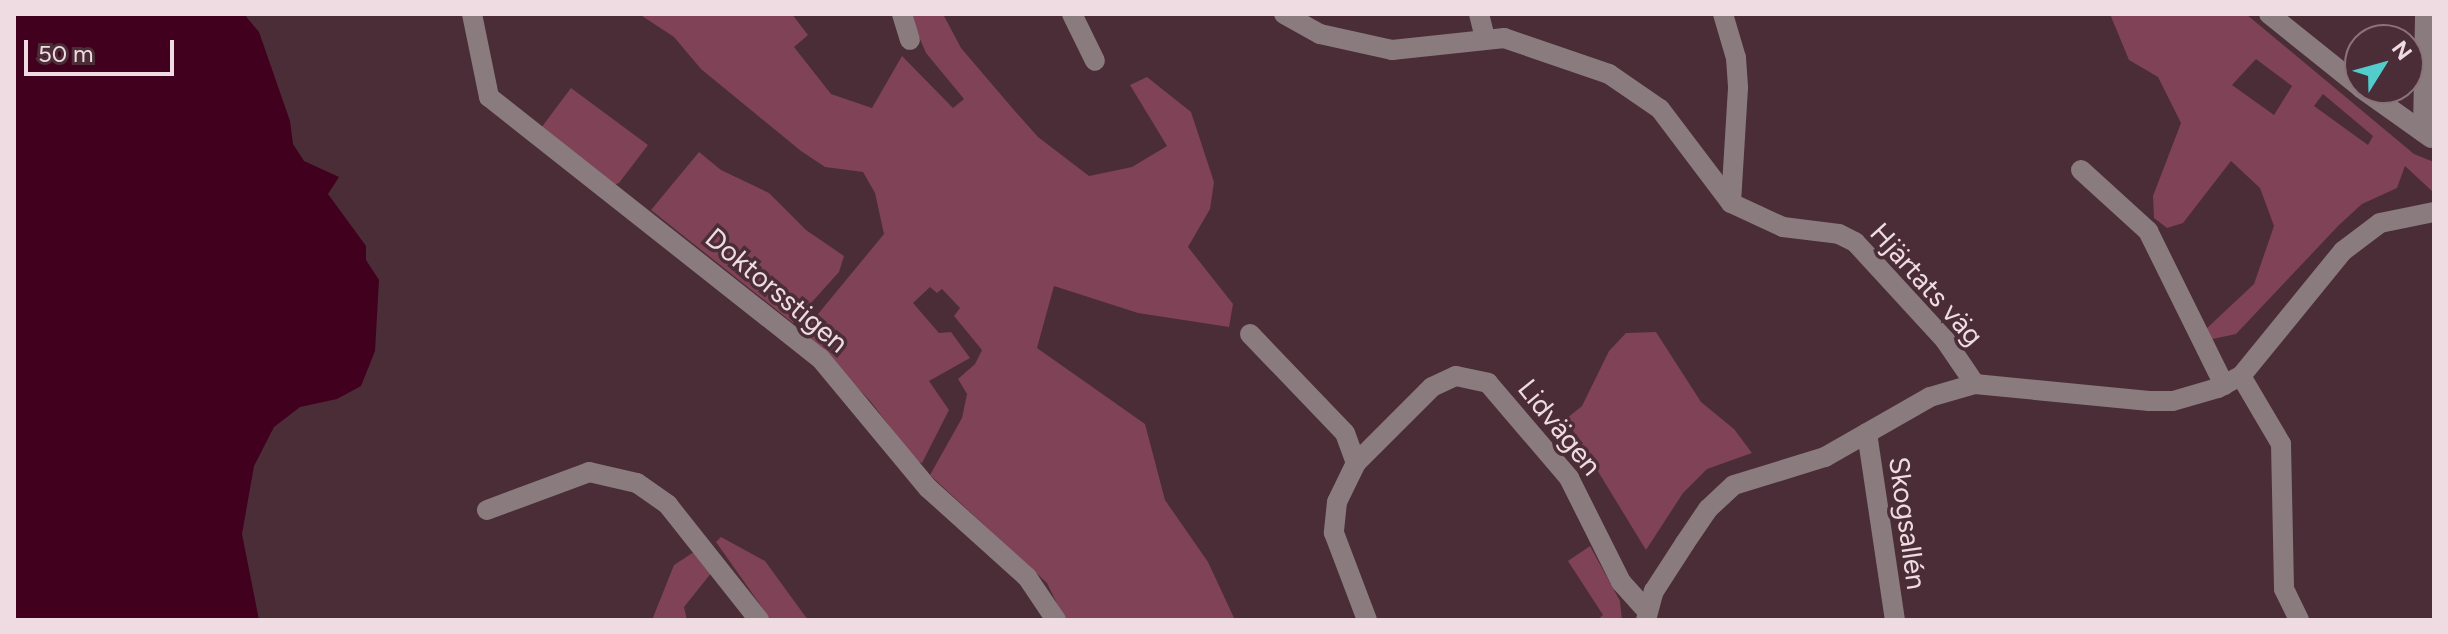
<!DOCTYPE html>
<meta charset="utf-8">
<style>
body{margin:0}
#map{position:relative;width:2448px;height:634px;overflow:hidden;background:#4a2d36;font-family:Figtree,sans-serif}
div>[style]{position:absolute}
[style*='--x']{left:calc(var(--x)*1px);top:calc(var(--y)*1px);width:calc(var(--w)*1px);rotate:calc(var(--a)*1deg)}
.green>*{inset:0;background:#7f4257}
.water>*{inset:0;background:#40001e}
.minor>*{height:20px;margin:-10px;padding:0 10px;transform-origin:10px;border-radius:10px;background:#8a7b7f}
span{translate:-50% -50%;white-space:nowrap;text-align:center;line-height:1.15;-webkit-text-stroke:7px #4a2d36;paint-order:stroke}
.street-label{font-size:28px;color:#efdce2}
.frame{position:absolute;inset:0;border:16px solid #efdce2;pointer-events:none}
.north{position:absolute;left:2344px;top:24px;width:80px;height:80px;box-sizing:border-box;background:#4a2d36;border:2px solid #8c737b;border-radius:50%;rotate:53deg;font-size:22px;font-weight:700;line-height:32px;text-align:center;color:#efdce2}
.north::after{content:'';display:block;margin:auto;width:28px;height:36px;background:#52cdcc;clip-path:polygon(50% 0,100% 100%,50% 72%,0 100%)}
.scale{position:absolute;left:24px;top:40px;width:150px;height:36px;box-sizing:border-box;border:4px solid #efdce2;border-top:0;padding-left:10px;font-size:24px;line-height:28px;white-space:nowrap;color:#efdce2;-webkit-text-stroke:6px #4a2d36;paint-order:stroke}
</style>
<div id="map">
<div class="green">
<div style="clip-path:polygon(639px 14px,792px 14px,808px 35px,794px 47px,831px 94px,872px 108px,902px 56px,953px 108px,964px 99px,926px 53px,911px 18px,911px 14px,943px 14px,961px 48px,1014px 110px,1038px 137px,1089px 176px,1132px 167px,1167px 146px,1130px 85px,1147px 77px,1191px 112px,1214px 182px,1210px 209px,1188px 247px,1233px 304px,1229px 327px,1138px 313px,1054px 286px,1037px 348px,1145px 424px,1165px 500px,1208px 562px,1235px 620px,1065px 620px,1047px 583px,930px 475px,962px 418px,967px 394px,958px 379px,975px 364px,982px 350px,954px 316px,960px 308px,942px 289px,937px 293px,930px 287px,913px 303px,939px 333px,951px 332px,970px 358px,929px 381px,949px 410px,922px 463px,916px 461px,871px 402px,804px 331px,884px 234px,875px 193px,863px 172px,825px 167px,801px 151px,701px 69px,674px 37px)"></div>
<div style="clip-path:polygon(evenodd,2110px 14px,2246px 14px,2414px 154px,2434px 162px,2434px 193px,2405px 166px,2397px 188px,2362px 204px,2339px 225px,2236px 334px,2208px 340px,2206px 329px,2254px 284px,2274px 226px,2260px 188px,2231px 161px,2183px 223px,2167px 228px,2154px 218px,2153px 196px,2181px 123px,2158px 77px,2129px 60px,2110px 14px,2256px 59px,2292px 86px,2274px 115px,2232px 85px,2256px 59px,2110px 14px,2323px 94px,2373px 136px,2368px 145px,2314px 106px,2323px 94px)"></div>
<div style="clip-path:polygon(571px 88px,648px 145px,619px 183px,613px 185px,541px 128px)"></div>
<div style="clip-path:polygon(699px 152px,721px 170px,769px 193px,806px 230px,844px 256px,839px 272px,793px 323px,651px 210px)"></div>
<div style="clip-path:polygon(1656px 332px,1701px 402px,1734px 429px,1752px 453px,1707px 469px,1683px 493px,1646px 550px,1566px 419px,1582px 406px,1609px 351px,1626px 333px)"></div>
<div style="clip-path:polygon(721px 537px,765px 561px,808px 620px,771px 620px,716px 542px)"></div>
<div style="clip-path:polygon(1590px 546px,1620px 601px,1622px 620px,1597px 620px,1603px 615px,1568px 561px)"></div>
<div style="clip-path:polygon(697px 550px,712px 572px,684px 607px,687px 620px,652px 620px,674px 565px)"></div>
</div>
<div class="water">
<div style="clip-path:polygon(14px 14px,244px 14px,259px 32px,290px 121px,293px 144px,304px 161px,339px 177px,328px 194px,366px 246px,366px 260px,379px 280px,375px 351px,361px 386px,337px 399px,300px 407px,274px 427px,254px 466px,242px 534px,259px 620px,14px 620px)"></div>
</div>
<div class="minor">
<div style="--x:472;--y:14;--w:85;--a:78.4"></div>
<div style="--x:489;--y:97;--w:422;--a:38.3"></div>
<div style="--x:820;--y:358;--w:169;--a:50.3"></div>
<div style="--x:928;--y:488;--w:133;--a:42"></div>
<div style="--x:1027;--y:577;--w:52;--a:56"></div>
<div style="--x:902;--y:14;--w:27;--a:73"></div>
<div style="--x:1072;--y:14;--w:52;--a:63.9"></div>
<div style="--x:1284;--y:14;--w:41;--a:29.1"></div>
<div style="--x:1320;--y:34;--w:74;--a:12.5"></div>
<div style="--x:1392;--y:50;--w:113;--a:-6.1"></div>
<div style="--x:1504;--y:38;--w:111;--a:18.9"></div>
<div style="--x:1609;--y:74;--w:62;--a:34.5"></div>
<div style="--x:1660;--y:109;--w:118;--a:52.9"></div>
<div style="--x:1731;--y:203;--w:57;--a:24.8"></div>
<div style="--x:1783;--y:227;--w:56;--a:7.1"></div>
<div style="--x:1839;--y:234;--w:18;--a:27"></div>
<div style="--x:1855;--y:242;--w:133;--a:47.4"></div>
<div style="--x:1945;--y:340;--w:53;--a:55.7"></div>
<div style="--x:1479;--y:14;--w:25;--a:76"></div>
<div style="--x:1723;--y:14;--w:46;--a:73.5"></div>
<div style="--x:1736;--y:58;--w:30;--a:86"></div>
<div style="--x:1738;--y:88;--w:115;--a:93.5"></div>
<div style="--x:2269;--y:14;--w:117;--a:38.7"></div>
<div style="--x:2361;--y:88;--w:86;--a:35.5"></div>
<div style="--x:2423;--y:132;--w:118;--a:-89"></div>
<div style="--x:2081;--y:170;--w:91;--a:42.3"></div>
<div style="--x:2148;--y:231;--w:172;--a:63.7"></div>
<div style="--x:1250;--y:334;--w:137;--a:46.2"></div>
<div style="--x:1345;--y:433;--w:32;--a:70"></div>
<div style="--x:1356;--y:463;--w:43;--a:116"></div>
<div style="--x:1337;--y:502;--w:31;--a:96"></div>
<div style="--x:1334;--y:533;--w:93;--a:69.2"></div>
<div style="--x:2241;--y:376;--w:79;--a:59.5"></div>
<div style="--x:2281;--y:444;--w:145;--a:88.8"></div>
<div style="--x:2284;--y:589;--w:34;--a:64"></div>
<div style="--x:1867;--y:433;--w:189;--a:81.5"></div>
<div style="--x:1356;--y:463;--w:107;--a:-45"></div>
<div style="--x:1432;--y:387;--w:26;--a:-25"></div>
<div style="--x:1456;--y:376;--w:33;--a:12"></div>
<div style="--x:1488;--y:383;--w:125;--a:49.5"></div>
<div style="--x:1569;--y:478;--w:116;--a:63.4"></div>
<div style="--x:1621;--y:582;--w:38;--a:48"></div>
<div style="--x:487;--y:510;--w:109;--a:-20.4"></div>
<div style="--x:589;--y:472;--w:49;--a:12.9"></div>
<div style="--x:637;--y:483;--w:38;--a:35"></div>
<div style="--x:668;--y:505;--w:147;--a:51.6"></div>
<div style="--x:1646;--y:620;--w:30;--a:-75"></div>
<div style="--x:1654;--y:591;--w:57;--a:-57.1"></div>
<div style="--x:1685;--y:543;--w:41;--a:-55.9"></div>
<div style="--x:1708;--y:509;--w:35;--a:-43"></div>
<div style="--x:1734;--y:485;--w:95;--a:-17.1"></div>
<div style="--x:1825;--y:457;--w:121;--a:-29.7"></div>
<div style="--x:1930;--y:397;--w:47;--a:-16.1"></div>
<div style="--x:1975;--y:384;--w:175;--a:5.6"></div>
<div style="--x:2149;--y:401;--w:24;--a:0"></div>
<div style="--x:2173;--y:401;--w:47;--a:-16.1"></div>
<div style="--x:2218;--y:388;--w:26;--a:-28"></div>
<div style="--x:2241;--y:376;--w:161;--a:-50.8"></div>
<div style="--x:2343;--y:251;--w:46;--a:-37.1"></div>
<div style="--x:2380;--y:223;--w:55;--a:-11.5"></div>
</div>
<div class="street-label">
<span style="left:1927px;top:284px;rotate:48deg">Hjärtats väg</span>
<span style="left:777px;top:290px;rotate:40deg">Doktorsstigen</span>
<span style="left:1560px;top:427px;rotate:51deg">Lidvägen</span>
<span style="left:1908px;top:523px;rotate:82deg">Skogsallén</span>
</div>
<div class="frame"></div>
<div class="north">N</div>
<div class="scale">50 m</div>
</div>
